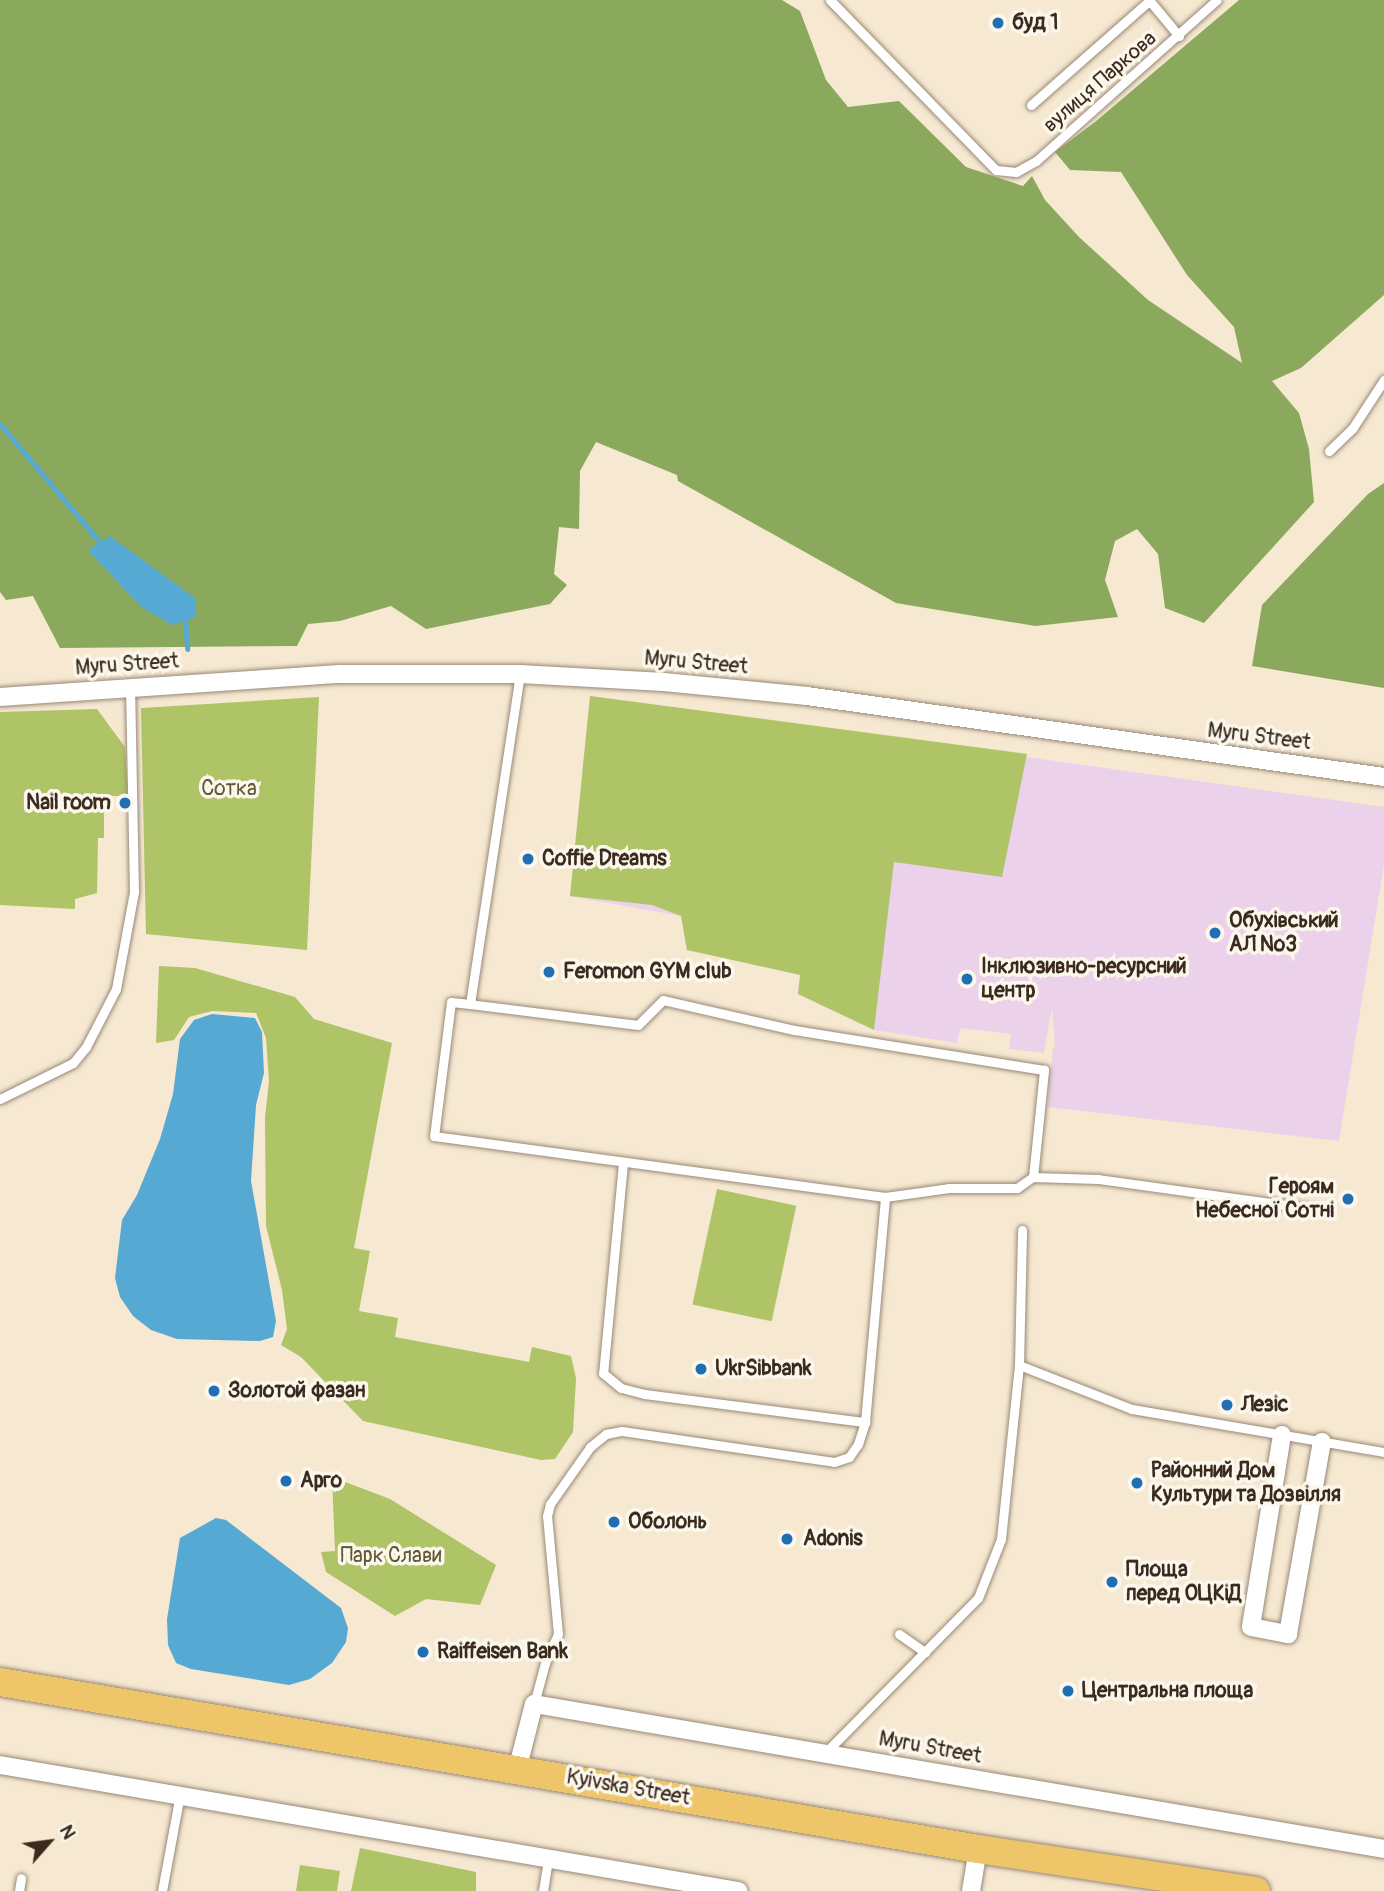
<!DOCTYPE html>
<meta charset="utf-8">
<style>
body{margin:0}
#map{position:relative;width:1384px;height:1891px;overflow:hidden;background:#f6e8d1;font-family:Pangolin,sans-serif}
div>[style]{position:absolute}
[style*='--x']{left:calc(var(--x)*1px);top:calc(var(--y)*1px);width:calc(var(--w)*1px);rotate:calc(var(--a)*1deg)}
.built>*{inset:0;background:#ecd1ea}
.green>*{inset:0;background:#afc367;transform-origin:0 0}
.forest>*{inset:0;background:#8ba95c}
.water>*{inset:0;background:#56a9d2}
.stream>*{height:5px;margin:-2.5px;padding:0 2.5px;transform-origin:2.5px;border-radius:2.5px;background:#56a9d2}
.roads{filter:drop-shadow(0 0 2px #988978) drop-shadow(0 0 2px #988978)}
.lane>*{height:9px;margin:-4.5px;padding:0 4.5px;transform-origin:4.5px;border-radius:4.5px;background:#fff}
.street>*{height:18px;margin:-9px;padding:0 9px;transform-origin:9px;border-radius:9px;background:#fff}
.primary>*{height:28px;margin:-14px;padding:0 14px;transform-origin:14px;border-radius:14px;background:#eec569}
.dots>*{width:19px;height:19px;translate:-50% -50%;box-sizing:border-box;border:4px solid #fbf7ec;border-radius:50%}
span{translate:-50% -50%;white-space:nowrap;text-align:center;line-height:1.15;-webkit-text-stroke:7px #fbf7ec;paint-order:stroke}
.poi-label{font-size:21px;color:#3b2a1e;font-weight:700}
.left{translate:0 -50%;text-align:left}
.right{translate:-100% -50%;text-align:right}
.street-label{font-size:21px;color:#3b2a1e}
.park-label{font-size:21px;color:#5e5834}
.north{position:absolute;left:14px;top:1807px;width:70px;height:70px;-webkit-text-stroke:5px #fbf7ec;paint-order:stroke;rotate:62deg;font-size:19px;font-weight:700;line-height:28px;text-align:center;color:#3b2a1e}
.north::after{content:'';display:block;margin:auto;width:24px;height:32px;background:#3b2a1e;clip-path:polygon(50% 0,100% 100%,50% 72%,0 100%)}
</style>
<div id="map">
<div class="built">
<div style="clip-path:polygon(590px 696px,1384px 807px,1384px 864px,1339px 1141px,1048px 1107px,1053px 1047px,1055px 1049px,1052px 1007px,1044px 1053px,1009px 1049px,1011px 1034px,960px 1028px,957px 1043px,874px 1030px,880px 974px,687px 950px,681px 916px,570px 896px)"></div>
</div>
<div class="green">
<div style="clip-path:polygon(590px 696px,1027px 754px,1002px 877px,894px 862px,874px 1030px,798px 994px,800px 975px,687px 950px,681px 916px,652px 905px,570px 896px)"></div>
<div style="clip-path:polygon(319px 697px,307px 950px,146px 934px,141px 708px)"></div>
<div style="clip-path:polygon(97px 709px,125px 747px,128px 796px,104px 796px,104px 838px,98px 838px,97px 893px,75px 899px,75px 909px,0 905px,0 712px)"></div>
<div style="clip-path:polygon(159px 966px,195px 968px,295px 997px,314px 1019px,392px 1043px,354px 1248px,370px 1251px,359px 1311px,398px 1318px,395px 1337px,529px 1362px,532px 1347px,571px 1356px,576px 1378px,573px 1432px,555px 1459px,541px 1460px,363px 1421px,301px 1357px,281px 1345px,287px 1329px,282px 1290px,266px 1226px,265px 1117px,269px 1081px,266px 1038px,256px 1013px,212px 1011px,189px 1017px,174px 1040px,156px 1043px)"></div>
<div style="left:717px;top:1189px;width:81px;height:118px;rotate:12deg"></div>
<div style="clip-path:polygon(332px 1477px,390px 1499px,496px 1565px,480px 1605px,426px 1599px,395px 1616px,326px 1572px,321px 1552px,335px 1551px)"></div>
<div style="clip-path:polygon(360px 1848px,476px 1872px,476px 1891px,351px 1891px)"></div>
<div style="clip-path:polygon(300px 1865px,340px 1871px,337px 1891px,296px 1891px)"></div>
</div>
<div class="forest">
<div style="clip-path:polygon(0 0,782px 0,800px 11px,826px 80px,848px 107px,899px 101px,966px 167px,1023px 186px,1032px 176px,1045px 200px,1079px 237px,1148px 300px,1242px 363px,1234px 327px,1187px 275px,1121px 172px,1070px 170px,1055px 152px,1095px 122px,1239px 0,1384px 0,1384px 295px,1301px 368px,1272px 381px,1299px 413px,1309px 449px,1314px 502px,1204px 623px,1165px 608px,1158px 554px,1137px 529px,1115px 541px,1105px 580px,1118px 617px,1035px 626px,896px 603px,678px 481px,677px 475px,596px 442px,580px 471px,579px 529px,559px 527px,554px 574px,567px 585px,550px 604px,426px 629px,391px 606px,340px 621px,308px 624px,297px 646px,60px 648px,33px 596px,6px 600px,0 592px)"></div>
<div style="clip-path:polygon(1384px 483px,1384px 688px,1252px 666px,1262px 605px,1368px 494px)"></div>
</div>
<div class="water">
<div style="clip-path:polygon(110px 536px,195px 598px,196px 617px,172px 625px,140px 606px,88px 550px)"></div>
<div style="clip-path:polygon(212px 1014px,255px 1018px,262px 1032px,264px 1073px,256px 1105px,251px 1181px,276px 1321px,273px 1337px,260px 1341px,177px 1339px,151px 1330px,133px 1316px,120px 1297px,115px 1278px,122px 1220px,137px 1195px,160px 1139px,173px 1094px,180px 1039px,194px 1020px)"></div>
<div style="clip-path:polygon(216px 1518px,226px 1520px,341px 1608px,348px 1628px,346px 1642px,332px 1663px,310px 1679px,289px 1685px,191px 1669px,176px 1663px,168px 1645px,167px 1619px,180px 1538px)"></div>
</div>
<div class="stream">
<div style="--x:0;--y:424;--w:161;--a:49.8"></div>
<div style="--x:185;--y:617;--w:32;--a:86"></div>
</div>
<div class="roads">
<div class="lane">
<div style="--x:830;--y:0;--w:238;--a:45.7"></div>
<div style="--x:996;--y:170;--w:20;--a:6"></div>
<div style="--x:1016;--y:172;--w:23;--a:-29"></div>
<div style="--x:1036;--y:161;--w:242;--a:-41.7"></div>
<div style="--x:1149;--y:0;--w:47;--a:50.2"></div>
<div style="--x:1031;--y:105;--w:157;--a:-41.4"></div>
<div style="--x:1329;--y:451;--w:32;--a:-44"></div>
<div style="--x:1352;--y:429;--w:59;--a:-56.9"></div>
<div style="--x:470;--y:1004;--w:19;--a:-174"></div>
<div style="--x:451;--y:1002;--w:135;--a:97.2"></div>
<div style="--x:434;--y:1136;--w:455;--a:7.7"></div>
<div style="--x:885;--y:1197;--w:65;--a:-8"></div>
<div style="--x:949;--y:1188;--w:68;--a:0"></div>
<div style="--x:1017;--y:1188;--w:19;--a:-35"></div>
<div style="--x:1033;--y:1177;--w:108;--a:-84.1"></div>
<div style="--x:1044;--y:1070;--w:253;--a:-170.9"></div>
<div style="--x:794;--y:1030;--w:134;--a:-167.1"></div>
<div style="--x:663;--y:1000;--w:35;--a:135"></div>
<div style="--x:638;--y:1025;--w:169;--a:-172.9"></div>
<div style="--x:470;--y:1004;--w:334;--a:-81.4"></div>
<div style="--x:0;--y:1099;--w:81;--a:-26.3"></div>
<div style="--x:73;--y:1063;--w:21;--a:-51"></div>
<div style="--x:86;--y:1047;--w:65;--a:-62.7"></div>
<div style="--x:116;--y:989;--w:99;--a:-79.5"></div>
<div style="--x:134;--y:892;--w:205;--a:-91.1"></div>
<div style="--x:623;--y:1163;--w:211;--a:95.4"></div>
<div style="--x:603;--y:1373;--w:23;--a:40"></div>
<div style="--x:621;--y:1388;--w:25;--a:14"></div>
<div style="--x:645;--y:1394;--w:222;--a:7.3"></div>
<div style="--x:1033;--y:1177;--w:65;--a:1.8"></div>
<div style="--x:1098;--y:1179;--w:217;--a:7.9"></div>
<div style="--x:1019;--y:1365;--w:121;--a:21.3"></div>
<div style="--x:1132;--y:1409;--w:256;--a:9.7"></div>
<div style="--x:899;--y:1634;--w:32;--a:35"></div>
<div style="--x:534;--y:1704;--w:42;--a:-75"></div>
<div style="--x:545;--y:1663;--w:32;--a:-66"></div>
<div style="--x:558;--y:1634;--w:119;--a:-95.3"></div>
<div style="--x:547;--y:1516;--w:12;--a:-76"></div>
<div style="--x:550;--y:1504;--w:70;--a:-54.9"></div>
<div style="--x:590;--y:1447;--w:21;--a:-39"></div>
<div style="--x:606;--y:1434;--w:16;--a:-11"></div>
<div style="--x:622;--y:1431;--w:214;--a:8.3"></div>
<div style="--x:834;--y:1462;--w:16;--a:-18"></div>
<div style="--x:849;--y:1457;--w:16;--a:-55"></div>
<div style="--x:858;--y:1444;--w:23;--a:-72"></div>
<div style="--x:865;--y:1422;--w:226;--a:-84.9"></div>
<div style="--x:826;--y:1752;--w:216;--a:-45.4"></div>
<div style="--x:978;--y:1598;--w:63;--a:-68.7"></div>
<div style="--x:1001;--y:1539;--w:175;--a:-84.1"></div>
<div style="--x:1019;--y:1365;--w:135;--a:-88.7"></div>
<div style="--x:19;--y:1891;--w:13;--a:-81"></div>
<div style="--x:162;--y:1891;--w:99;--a:-79.5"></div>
<div style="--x:543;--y:1891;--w:33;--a:-81"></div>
</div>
<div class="street">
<div style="--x:0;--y:697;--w:340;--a:-3.9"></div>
<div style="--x:339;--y:674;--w:181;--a:0"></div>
<div style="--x:520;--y:674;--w:144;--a:3.2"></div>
<div style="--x:664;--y:682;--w:144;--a:5.6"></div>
<div style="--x:807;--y:696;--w:583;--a:7.99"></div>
<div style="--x:1282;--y:1435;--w:194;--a:99.2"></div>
<div style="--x:1251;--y:1627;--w:38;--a:11"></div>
<div style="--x:1288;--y:1634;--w:195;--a:-80"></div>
<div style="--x:0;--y:1765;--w:749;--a:9.69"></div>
<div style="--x:517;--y:1770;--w:68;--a:-75.6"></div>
<div style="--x:534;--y:1704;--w:862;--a:9.68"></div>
<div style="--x:971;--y:1891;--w:43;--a:-80.5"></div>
</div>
<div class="primary">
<div style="--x:0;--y:1682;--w:992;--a:9.69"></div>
<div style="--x:978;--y:1849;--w:281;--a:8.6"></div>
</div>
</div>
<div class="dots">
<div style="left:998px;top:23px;background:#1f6fb2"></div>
<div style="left:125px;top:803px;background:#1f6fb2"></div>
<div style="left:528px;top:859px;background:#1f6fb2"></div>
<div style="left:1215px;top:933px;background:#1f6fb2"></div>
<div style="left:549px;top:972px;background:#1f6fb2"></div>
<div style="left:967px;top:979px;background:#1f6fb2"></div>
<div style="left:1348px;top:1199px;background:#1f6fb2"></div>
<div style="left:701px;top:1369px;background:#1f6fb2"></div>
<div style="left:214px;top:1391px;background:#1f6fb2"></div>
<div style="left:1227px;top:1405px;background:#1f6fb2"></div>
<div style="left:286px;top:1481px;background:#1f6fb2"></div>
<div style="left:1137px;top:1483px;background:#1f6fb2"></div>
<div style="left:614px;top:1522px;background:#1f6fb2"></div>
<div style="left:787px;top:1539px;background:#1f6fb2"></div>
<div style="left:1112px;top:1582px;background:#1f6fb2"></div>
<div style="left:423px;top:1652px;background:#1f6fb2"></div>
<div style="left:1068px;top:1691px;background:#1f6fb2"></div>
</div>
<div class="poi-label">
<span class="left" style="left:1012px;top:23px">буд 1</span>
<span class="right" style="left:111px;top:803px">Nail room</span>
<span class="left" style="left:542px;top:859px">Coffie Dreams</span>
<span class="left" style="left:1229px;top:933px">Обухівський<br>АЛ №3</span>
<span class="left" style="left:981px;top:979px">Інклюзивно-ресурсний<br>центр</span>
<span class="left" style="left:563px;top:972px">Feromon GYM club</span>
<span class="right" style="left:1334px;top:1199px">Героям<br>Небесної Сотні</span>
<span class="left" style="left:715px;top:1369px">UkrSibbank</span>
<span class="left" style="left:228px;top:1391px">Золотой фазан</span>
<span class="left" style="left:1241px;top:1405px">Лезіс</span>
<span class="left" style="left:1151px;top:1483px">Районний Дом<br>Культури та Дозвілля</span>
<span class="left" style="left:300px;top:1481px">Арго</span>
<span class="left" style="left:628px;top:1522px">Оболонь</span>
<span class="left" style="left:803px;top:1539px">Adonis</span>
<span class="left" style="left:1126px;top:1582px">Площа<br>перед ОЦКіД</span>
<span class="left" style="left:437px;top:1652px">Raiffeisen Bank</span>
<span class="left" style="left:1082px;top:1691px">Центральна площа</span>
</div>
<div class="street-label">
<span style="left:1100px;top:82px;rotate:-41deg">вулиця Паркова</span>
<span style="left:696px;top:663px;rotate:5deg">Myru Street</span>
<span style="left:127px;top:665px;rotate:-4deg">Myru Street</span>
<span style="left:1259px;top:737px;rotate:7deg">Myru Street</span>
<span style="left:930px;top:1748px;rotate:10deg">Myru Street</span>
<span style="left:628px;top:1788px;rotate:10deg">Kyivska Street</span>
</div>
<div class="park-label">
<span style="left:229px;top:789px">Сотка</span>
<span style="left:391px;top:1556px">Парк Слави</span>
</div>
<div class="north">N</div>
</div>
